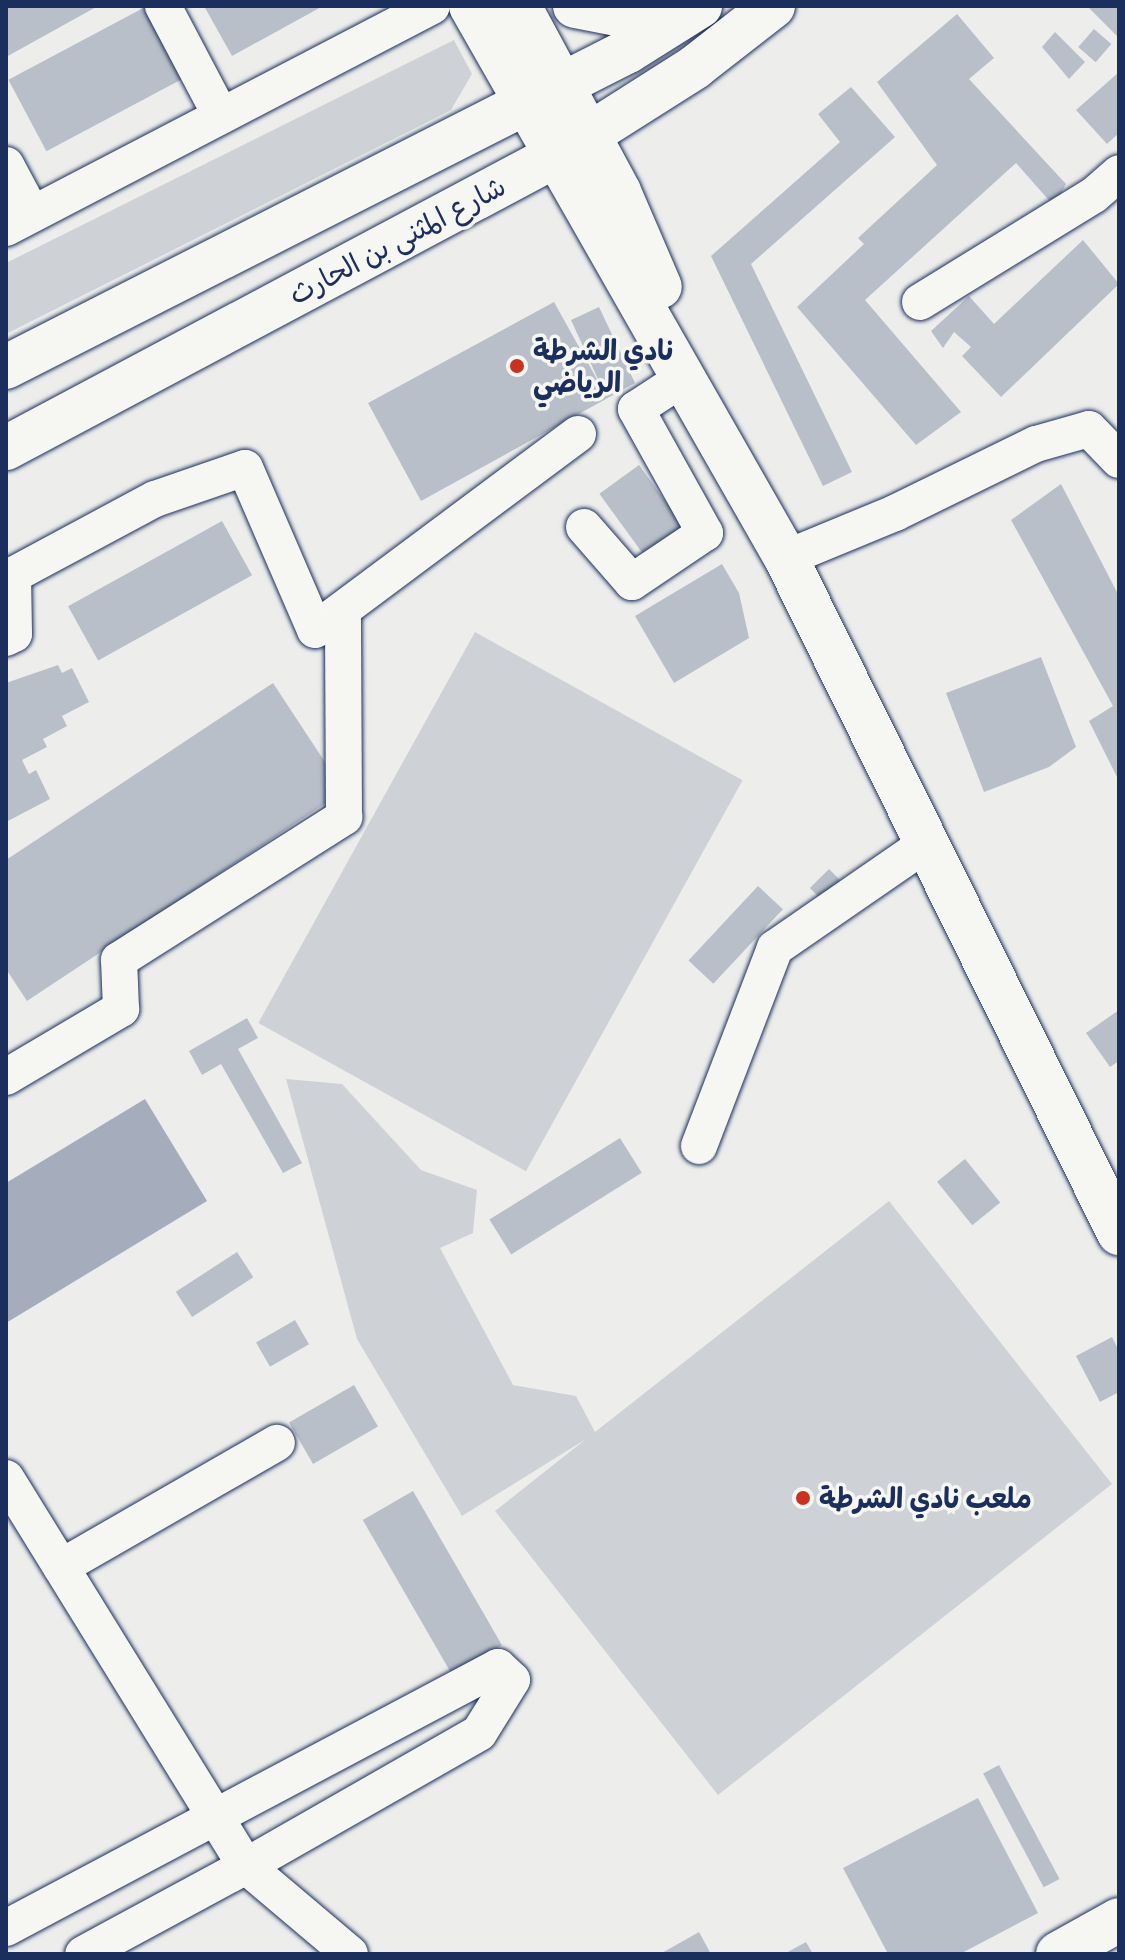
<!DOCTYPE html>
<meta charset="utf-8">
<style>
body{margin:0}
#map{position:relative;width:1125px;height:1960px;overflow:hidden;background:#edeeec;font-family:Itim,"Playpen Sans Arabic",sans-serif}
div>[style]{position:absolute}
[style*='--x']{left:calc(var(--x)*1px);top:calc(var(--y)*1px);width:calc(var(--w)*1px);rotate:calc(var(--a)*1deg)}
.green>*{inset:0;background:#ced2d7;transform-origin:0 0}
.water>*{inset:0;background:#a5acbc}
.building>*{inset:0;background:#b9bfc8;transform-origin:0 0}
.roads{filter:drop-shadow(0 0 2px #1b2f5e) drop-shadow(0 0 2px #1b2f5e)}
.minor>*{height:36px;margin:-18px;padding:0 18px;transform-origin:18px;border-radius:18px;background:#f6f6f2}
.major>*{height:44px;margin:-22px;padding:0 22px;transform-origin:22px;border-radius:22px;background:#f6f6f2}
.dots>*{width:22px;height:22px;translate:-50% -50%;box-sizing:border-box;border:4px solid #f6f6f2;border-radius:50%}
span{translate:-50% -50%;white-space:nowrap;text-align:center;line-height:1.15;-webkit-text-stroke:7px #f6f6f2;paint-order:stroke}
.street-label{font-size:28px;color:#1b2f5e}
.poi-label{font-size:28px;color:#1b2f5e;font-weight:700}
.left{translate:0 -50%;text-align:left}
.frame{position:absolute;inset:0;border:8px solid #1b2f5e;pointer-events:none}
</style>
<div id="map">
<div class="green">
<div style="clip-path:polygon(454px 40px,472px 74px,451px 110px,6px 334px,6px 263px)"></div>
<div style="left:475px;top:632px;width:306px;height:447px;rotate:29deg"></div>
<div style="clip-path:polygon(286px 1079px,342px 1084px,421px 1170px,477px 1190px,473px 1233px,440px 1248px,513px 1385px,576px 1396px,595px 1432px,889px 1201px,1112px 1484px,718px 1795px,495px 1511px,586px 1439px,462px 1516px,357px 1339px)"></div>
</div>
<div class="water">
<div style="clip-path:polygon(145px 1099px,207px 1201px,6px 1323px,6px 1183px)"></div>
</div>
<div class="building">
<div style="clip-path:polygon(6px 6px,98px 6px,6px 57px)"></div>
<div style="left:147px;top:6px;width:81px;height:157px;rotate:62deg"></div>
<div style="clip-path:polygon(204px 6px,323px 6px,232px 56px)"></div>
<div style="clip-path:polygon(1087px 6px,1119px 6px,1119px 38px)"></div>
<div style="clip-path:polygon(957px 14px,994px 58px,969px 79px,1066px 184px,1054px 206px,1016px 163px,865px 300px,961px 412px,916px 445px,797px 307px,864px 244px,858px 238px,937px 165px,877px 82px)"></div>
<div style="left:1094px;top:29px;width:23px;height:24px;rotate:41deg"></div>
<div style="clip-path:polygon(1055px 32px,1085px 62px,1069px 79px,1042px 47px)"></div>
<div style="clip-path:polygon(1119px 72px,1119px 133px,1107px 144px,1076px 110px)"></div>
<div style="clip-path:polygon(851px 87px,895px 137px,751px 264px,852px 472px,823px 486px,711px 256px,840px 142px,818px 114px)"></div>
<div style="clip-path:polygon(1083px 240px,1119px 284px,1001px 397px,962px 356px,971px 347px,954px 332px,943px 348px,931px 331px,969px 296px,994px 324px)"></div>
<div style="clip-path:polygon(554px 302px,603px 390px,571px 320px,599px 307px,635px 383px,421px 501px,368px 403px)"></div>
<div style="left:639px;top:465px;width:77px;height:49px;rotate:54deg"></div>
<div style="clip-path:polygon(1061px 484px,1119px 596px,1119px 781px,1089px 721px,1113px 706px,1011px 520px)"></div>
<div style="left:222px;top:521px;width:62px;height:176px;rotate:61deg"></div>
<div style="clip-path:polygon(722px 564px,739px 593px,749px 638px,674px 683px,635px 616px)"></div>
<div style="clip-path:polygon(1041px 657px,1076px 747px,1049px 767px,984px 792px,946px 693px)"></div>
<div style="clip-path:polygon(58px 665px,62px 673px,72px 668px,89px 702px,62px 716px,67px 726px,43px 739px,47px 747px,22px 760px,29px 774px,36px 770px,50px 799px,6px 822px,6px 683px)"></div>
<div style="clip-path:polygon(273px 683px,344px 791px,27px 1001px,6px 969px,6px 860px)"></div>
<div style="left:829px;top:869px;width:20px;height:27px;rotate:45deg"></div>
<div style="left:758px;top:886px;width:34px;height:102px;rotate:43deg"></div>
<div style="clip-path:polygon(1119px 1010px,1119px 1061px,1110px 1067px,1086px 1033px)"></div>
<div style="clip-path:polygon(247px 1018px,258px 1038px,238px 1049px,302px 1163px,283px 1173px,221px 1064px,202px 1075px,189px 1051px)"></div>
<div style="left:620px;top:1138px;width:41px;height:154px;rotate:58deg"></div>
<div style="left:965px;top:1159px;width:56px;height:36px;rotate:51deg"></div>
<div style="left:237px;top:1252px;width:30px;height:73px;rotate:57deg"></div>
<div style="left:295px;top:1320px;width:28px;height:45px;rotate:60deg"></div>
<div style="clip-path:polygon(1112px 1337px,1119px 1351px,1119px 1392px,1100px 1402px,1076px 1356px)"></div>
<div style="left:354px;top:1385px;width:48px;height:75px;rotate:60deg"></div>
<div style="left:413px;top:1491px;width:178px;height:58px;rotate:60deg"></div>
<div style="left:999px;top:1765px;width:129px;height:18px;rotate:62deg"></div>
<div style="clip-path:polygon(978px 1798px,1038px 1913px,960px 1954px,888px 1954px,843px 1868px)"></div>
<div style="clip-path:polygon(699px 1932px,711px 1954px,660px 1954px)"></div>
<div style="clip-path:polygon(806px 1942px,813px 1954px,784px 1954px)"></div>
</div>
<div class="roads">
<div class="minor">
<div style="--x:163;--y:6;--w:124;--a:62.2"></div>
<div style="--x:6;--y:165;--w:55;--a:62"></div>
<div style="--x:6;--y:228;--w:480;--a:-27.5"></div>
<div style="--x:920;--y:302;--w:204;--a:-31.6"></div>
<div style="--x:1094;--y:195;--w:33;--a:-41"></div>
<div style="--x:584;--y:527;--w:73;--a:48.9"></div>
<div style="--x:632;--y:582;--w:88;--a:-33.9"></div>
<div style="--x:705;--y:533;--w:142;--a:-119.1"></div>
<div style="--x:636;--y:409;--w:59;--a:-33.1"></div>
<div style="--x:786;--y:558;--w:118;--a:-22.4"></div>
<div style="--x:895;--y:513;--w:157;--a:-26.1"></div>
<div style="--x:1036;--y:444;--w:55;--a:-15.8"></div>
<div style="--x:1089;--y:429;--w:43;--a:45.9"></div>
<div style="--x:13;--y:575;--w:161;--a:-28.2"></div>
<div style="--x:155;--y:499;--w:95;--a:-19"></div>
<div style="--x:245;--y:468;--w:176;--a:66.6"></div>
<div style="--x:315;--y:630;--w:328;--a:-36.7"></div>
<div style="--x:6;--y:578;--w:8;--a:-23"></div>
<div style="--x:13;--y:575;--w:59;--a:89"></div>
<div style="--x:14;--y:634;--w:9;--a:153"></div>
<div style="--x:6;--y:1077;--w:134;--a:-30.6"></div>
<div style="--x:121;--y:1009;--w:49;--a:-92.3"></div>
<div style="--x:119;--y:960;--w:267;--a:-32.4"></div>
<div style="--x:344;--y:817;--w:207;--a:-90.3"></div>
<div style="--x:699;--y:1146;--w:212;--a:-69"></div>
<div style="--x:775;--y:948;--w:183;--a:-34.6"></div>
<div style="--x:6;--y:1478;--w:456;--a:58.3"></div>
<div style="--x:246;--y:1866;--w:185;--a:151.6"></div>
<div style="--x:61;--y:1567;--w:249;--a:-29.9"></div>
<div style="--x:6;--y:1928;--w:557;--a:-27.95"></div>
<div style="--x:498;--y:1667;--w:19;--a:43"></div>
<div style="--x:512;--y:1680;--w:62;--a:121.9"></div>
<div style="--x:479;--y:1733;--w:268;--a:150.3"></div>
<div style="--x:246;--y:1866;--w:136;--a:40.2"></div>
</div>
<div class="major">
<div style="--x:471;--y:6;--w:636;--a:60.29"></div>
<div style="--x:786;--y:558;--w:753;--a:63.74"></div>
<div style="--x:519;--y:6;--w:211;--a:61.7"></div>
<div style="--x:619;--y:192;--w:103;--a:66.7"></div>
<div style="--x:575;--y:6;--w:63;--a:11"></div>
<div style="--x:637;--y:18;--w:38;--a:-18"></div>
<div style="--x:6;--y:367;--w:698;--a:-26.93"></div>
<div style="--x:628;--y:51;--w:85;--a:-32"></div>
<div style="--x:6;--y:448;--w:622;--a:-28.01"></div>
<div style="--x:555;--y:156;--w:166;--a:-32.4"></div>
<div style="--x:695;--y:67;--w:99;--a:-38"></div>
<div style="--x:1058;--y:1954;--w:70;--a:-29.1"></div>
</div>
</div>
<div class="dots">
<div style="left:517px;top:366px;background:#c8321e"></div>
<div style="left:803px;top:1498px;background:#c8321e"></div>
</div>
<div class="street-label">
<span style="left:397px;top:240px;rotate:-28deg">شارع المثنى بن الحارث</span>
</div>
<div class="poi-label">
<span class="left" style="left:533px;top:366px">نادي الشرطة<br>الرياضي</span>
<span class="left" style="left:819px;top:1498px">ملعب نادي الشرطة</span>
</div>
<div class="frame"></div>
</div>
